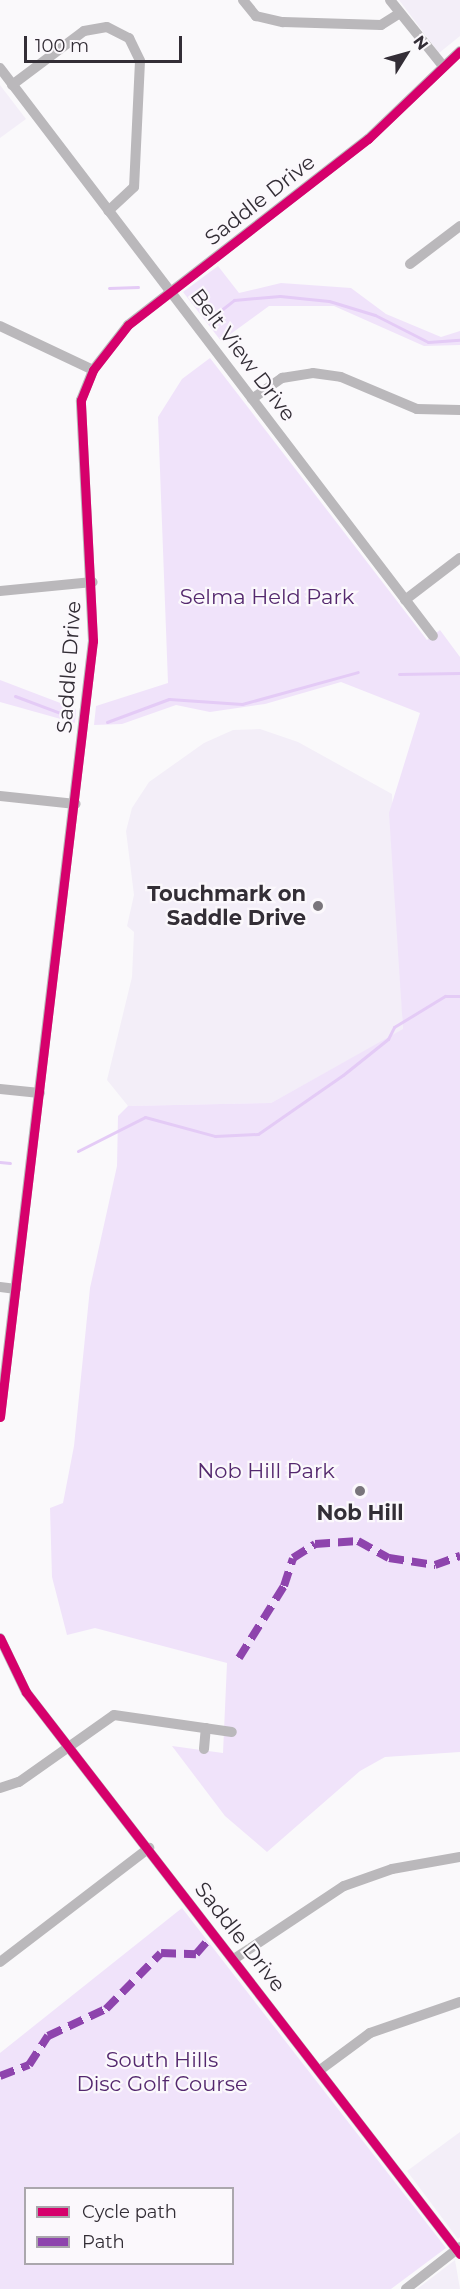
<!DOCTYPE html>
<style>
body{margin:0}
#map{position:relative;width:460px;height:2289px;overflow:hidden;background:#faf9fb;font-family:Montserrat,sans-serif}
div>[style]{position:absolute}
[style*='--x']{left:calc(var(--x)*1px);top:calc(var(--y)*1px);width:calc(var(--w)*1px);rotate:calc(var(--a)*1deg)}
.built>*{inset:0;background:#f3eef8}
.green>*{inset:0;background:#f0e3fa}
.stream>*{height:3px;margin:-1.5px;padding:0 1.5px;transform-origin:1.5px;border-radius:1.5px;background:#e4cbf6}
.minor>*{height:10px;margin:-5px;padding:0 5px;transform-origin:5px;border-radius:5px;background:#bab8bb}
.quiet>*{height:8px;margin-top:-4px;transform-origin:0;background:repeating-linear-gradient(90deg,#8e44ad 0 15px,transparent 0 23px)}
.cycleway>*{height:9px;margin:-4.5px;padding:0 4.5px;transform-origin:4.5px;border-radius:4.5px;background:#d6006c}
.dots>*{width:16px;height:16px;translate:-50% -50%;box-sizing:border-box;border:3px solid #fbf8fc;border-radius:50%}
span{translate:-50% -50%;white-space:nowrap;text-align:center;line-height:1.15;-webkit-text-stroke:4.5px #fbf8fc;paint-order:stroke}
.street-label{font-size:21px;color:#332e36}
.park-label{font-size:21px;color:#54286e}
.poi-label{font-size:21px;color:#332e36;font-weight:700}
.right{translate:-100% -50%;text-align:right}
.legend{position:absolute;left:24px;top:2187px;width:210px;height:78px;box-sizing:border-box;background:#fbf8fc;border:2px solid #aba7ad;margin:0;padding:8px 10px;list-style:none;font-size:18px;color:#332e36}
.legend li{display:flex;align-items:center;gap:12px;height:30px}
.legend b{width:30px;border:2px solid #aba7ad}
.north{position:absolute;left:376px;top:24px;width:60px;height:60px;-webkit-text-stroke:4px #fbf8fc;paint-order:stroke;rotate:53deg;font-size:16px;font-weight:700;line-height:24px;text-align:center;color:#332e36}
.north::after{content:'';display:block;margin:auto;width:21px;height:27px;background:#332e36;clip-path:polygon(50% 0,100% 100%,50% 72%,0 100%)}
.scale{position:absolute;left:24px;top:36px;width:158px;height:27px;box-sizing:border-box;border:3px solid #332e36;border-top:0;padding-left:8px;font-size:18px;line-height:21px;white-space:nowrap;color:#332e36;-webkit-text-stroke:4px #fbf8fc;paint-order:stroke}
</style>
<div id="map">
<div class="built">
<div style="clip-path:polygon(399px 0,460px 0,460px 36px,439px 53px)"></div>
<div style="clip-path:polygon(0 85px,26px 119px,0 138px)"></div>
<div style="clip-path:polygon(260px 729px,298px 742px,392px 794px,403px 1030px,271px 1103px,128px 1106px,107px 1080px,132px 977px,134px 932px,127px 926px,134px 895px,126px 831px,132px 808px,149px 782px,204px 743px,233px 730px)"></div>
<div style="clip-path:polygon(460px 2132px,460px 2237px,458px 2239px,407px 2171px)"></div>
<div style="clip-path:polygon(455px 2260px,460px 2289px,417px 2289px)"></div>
</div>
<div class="green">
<div style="clip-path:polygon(218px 266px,239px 293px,281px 283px,351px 288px,386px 314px,441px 337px,460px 331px,460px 345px,424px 346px,334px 306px,269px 306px,221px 341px,183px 292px)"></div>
<div style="clip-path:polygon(210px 358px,427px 640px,440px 630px,460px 657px,460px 1752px,385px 1757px,360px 1771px,267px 1852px,225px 1816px,172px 1746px,223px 1753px,227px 1663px,95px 1628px,67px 1635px,52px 1577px,50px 1508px,63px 1503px,74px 1446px,90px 1288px,117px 1166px,118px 1116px,128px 1106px,271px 1103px,403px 1029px,389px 813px,420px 713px,341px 682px,265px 704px,210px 712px,176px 705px,122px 724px,94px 725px,96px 706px,168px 683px,158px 417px,182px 379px)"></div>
<div style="clip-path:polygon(0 680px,76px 709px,75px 723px,0 702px)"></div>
<div style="clip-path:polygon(evenodd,182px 1908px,446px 2248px,391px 2289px,0 2289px,0 2053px,182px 1908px,26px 2188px,232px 2188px,232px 2264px,26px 2264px,26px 2188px)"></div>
</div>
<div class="stream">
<div style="--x:109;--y:288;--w:29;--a:-2"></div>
<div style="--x:220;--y:311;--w:18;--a:-38"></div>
<div style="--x:234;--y:300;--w:46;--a:-5"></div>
<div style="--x:280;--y:296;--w:49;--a:5.8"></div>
<div style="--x:329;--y:301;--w:48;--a:16.9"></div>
<div style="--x:375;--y:315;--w:59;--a:27"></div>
<div style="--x:428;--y:342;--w:32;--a:-4"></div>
<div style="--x:399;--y:674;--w:61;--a:-0.9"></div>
<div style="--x:15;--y:696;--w:48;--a:20.7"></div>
<div style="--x:107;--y:722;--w:66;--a:-20.4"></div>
<div style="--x:169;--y:699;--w:73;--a:3.9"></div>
<div style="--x:242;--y:704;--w:120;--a:-15.4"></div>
<div style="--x:78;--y:1151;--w:75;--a:-26.9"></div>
<div style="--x:145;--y:1117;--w:73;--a:15.2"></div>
<div style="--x:215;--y:1136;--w:43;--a:-2.7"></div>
<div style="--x:258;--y:1134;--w:103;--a:-34.8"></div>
<div style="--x:343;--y:1075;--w:58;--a:-38.7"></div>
<div style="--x:388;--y:1039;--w:13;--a:-63"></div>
<div style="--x:394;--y:1027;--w:60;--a:-31.3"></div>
<div style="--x:445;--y:996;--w:15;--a:0"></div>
<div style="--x:0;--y:1162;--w:10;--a:6"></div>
</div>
<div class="minor">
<div style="--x:243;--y:0;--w:21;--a:51"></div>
<div style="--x:256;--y:16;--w:28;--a:13"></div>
<div style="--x:283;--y:22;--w:98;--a:1.8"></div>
<div style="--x:381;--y:25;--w:22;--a:-32"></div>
<div style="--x:390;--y:0;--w:85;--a:51.2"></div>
<div style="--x:0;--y:68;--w:714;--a:52.68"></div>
<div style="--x:12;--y:85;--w:90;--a:-36.9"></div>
<div style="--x:84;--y:31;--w:23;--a:-10"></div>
<div style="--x:107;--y:27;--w:25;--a:27"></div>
<div style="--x:129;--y:38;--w:25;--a:64"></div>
<div style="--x:140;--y:61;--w:126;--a:92.7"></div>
<div style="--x:134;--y:187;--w:35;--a:137"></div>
<div style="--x:410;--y:264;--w:63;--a:-37.2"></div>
<div style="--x:0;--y:326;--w:103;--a:25.3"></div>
<div style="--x:252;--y:399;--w:37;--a:-35"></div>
<div style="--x:282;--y:378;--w:31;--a:-9"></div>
<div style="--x:313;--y:373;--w:28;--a:8"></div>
<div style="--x:341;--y:377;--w:82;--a:22.8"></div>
<div style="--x:417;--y:409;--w:43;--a:1.3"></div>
<div style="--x:0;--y:591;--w:93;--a:-5.5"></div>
<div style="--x:405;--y:600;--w:69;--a:-37.4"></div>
<div style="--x:0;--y:796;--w:76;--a:6"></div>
<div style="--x:0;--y:1089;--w:40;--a:5.7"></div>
<div style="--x:0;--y:1287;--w:16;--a:7"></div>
<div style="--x:0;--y:1417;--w:782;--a:-83.17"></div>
<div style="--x:93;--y:641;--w:241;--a:-92.9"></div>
<div style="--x:81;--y:400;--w:32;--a:-68"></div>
<div style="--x:93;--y:370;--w:57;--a:-52.1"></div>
<div style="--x:128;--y:325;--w:304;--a:-37.8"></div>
<div style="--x:368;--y:139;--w:127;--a:-43.7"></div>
<div style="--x:0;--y:1638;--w:60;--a:64.3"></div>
<div style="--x:26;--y:1692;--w:710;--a:52.32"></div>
<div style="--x:204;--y:1749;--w:21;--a:-85"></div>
<div style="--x:0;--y:1788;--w:20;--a:-18"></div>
<div style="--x:19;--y:1782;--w:116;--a:-35.2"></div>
<div style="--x:114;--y:1715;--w:119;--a:8.2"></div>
<div style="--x:234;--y:1959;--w:132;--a:-33.6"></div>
<div style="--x:344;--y:1886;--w:51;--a:-19.5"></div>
<div style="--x:392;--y:1869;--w:69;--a:-10"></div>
<div style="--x:0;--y:1962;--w:188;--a:-37.4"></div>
<div style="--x:320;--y:2070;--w:62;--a:-36.5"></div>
<div style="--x:370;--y:2033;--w:95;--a:-19"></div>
<div style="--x:406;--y:2289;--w:68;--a:-37.9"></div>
</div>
<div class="quiet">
<div style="--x:239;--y:1658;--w:85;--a:-58"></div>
<div style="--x:284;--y:1586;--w:29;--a:-72"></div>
<div style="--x:293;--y:1558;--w:26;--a:-32"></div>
<div style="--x:315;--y:1544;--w:43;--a:-4"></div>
<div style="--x:358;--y:1541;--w:35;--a:29"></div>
<div style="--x:389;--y:1558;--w:47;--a:8.7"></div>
<div style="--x:435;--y:1565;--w:27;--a:-20"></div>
<div style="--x:0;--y:2076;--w:31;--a:-21"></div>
<div style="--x:29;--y:2065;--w:35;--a:-57"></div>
<div style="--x:48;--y:2036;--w:64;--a:-25"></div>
<div style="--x:106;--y:2009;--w:78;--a:-45.5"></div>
<div style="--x:161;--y:1953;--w:35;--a:2"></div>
<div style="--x:196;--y:1954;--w:28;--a:-49"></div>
</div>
<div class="cycleway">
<div style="--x:0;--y:1417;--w:782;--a:-83.17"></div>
<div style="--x:93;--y:641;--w:241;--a:-92.9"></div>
<div style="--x:81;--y:400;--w:32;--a:-68"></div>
<div style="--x:93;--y:370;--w:57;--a:-52.1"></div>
<div style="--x:128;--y:325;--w:304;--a:-37.8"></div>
<div style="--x:368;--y:139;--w:127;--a:-43.7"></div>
<div style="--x:0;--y:1638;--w:60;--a:64.3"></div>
<div style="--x:26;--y:1692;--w:710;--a:52.32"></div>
</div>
<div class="dots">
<div style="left:318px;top:906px;background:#79757b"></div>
<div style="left:360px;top:1491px;background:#79757b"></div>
</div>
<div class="street-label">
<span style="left:260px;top:200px;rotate:-38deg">Saddle Drive</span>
<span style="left:243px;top:355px;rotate:53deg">Belt View Drive</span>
<span style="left:69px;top:667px;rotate:-86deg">Saddle Drive</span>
<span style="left:240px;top:1937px;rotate:52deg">Saddle Drive</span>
</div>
<div class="park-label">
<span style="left:267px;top:597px">Selma Held Park</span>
<span style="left:266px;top:1471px">Nob Hill Park</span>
<span style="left:162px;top:2072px">South Hills<br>Disc Golf Course</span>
</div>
<div class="poi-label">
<span class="right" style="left:306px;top:906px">Touchmark on<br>Saddle Drive</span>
<span style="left:360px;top:1513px">Nob Hill</span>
</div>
<ul class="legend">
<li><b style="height:8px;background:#d6006c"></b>Cycle path</li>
<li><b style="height:8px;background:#8e44ad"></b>Path</li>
</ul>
<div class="north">N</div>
<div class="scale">100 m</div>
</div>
